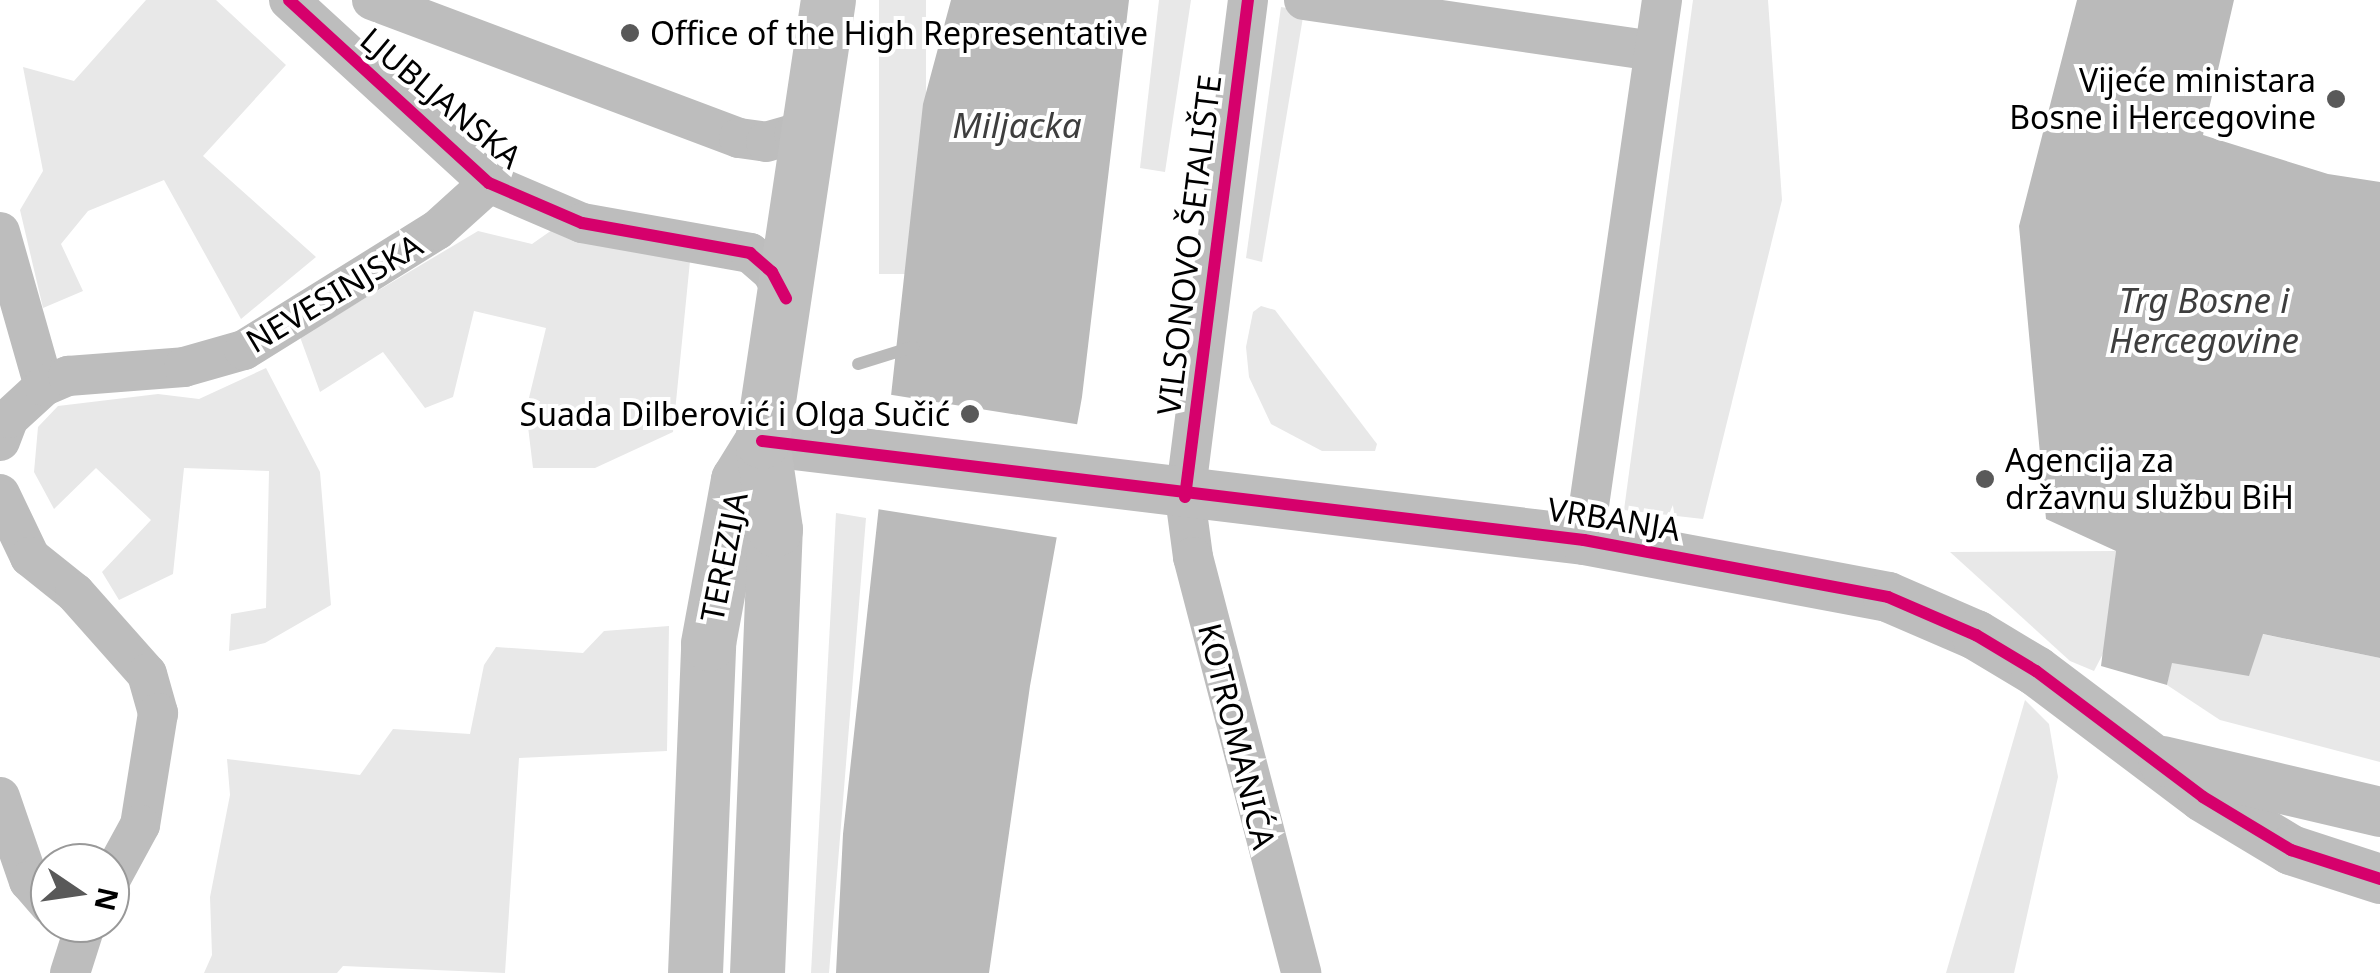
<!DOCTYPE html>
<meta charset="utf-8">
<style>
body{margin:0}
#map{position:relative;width:2380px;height:973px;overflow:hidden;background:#fff;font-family:"Noto Sans",sans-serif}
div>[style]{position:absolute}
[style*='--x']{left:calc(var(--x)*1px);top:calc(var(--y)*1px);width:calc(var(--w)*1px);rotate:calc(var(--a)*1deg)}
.green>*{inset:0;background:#e8e8e8;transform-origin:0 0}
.water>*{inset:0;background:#bababa}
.pier>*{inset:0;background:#fff;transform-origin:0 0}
.stream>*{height:12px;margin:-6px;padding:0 6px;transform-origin:6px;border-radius:6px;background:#bababa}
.minor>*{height:40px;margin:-20px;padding:0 20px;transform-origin:20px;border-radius:20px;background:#bdbdbd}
.tertiary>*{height:50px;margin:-25px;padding:0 25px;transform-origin:25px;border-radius:25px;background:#bdbdbd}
.secondary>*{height:55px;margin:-27.5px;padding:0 27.5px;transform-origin:27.5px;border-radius:27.5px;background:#bfbfbf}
.cycleway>*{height:12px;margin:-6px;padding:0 6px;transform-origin:6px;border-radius:6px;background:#d6006c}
.dots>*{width:28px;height:28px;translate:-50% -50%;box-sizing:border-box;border:5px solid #fff;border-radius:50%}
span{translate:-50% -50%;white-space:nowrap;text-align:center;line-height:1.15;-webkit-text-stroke:8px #fff;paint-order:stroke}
.poi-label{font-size:32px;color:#000}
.left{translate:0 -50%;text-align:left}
.right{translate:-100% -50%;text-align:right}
.street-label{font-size:32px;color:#000}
.water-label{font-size:35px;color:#3e3e3e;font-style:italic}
.north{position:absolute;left:30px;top:843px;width:100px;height:100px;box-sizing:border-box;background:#fff;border:2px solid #999;border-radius:50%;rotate:103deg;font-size:28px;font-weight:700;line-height:40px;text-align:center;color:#000}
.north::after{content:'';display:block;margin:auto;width:35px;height:45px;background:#595959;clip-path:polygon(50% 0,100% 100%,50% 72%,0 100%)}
</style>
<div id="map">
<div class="green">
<div style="clip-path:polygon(146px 0,216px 0,286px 65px,203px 156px,316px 257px,241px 319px,164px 180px,88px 211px,61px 244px,83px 291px,43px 308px,20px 210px,43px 171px,23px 67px,74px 81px)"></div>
<div style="left:879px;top:0;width:47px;height:274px"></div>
<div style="clip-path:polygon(1159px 0,1191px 0,1165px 172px,1140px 168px)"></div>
<div style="clip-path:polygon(1693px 0,1768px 0,1782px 200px,1703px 519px,1624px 510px)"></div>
<div style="clip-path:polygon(1281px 7px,1304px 11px,1262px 262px,1246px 258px)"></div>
<div style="clip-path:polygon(552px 230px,690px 261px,673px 432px,595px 468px,533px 468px,526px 410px,546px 328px,474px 311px,453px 397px,425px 408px,383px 352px,320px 392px,300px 337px,478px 231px,532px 244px)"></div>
<div style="clip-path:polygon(1261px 306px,1275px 310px,1377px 444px,1375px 451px,1322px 451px,1271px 424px,1249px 377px,1246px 347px,1253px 312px)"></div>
<div style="clip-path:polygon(266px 368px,320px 472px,331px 605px,265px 643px,229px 651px,231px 614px,266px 608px,269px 471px,184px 468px,173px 574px,119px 600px,102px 572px,151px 520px,96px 468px,54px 509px,34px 472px,38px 427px,58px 406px,158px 394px,199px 399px)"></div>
<div style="clip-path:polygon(836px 513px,866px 518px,829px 973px,811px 973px)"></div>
<div style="clip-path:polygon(2116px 551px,2107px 646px,2094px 671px,2070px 661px,1950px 552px)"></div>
<div style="clip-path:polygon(669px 626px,667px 751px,519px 758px,505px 973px,343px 966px,337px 973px,204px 973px,212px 955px,210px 897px,230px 795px,227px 759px,360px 775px,393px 729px,470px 734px,484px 665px,496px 647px,583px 653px,604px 631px)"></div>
<div style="clip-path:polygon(2262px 634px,2380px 658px,2380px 762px,2220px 720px,2167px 685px,2171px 663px)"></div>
<div style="clip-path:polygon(2025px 700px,2049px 724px,2058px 777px,2014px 973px,1946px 973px)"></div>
</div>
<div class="water">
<div style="clip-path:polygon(951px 0,1129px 0,1082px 397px,1030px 686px,989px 973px,836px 973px,843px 834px,923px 104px)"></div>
<div style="clip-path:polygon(2077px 0,2234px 0,2203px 135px,2328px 174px,2380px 182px,2380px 658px,2263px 634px,2249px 676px,2172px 663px,2167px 685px,2101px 666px,2116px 551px,2046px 519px,2019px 226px)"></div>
</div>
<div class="pier">
<div style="left:886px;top:394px;width:198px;height:115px;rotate:9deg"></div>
</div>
<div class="stream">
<div style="--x:858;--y:364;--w:58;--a:-17.2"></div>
</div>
<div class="minor">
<div style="--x:289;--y:0;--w:271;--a:42.5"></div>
<div style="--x:489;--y:183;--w:101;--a:23.3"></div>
<div style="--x:582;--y:223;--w:171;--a:10.1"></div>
<div style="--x:750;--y:253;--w:29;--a:41"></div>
<div style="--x:772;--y:272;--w:30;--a:62"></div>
<div style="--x:372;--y:0;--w:392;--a:20.6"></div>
<div style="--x:739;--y:138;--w:27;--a:8"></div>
<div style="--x:766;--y:142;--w:29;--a:-16"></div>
<div style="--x:794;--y:134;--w:33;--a:-46"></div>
<div style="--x:1248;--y:0;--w:501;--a:97.22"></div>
<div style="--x:1185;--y:497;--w:61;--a:82.4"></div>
<div style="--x:1193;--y:557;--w:430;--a:75.4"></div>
<div style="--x:1304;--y:0;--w:352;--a:8.3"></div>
<div style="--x:0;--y:232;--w:160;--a:74.1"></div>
<div style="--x:0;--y:441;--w:25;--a:-69"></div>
<div style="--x:9;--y:418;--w:47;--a:-42.4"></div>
<div style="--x:44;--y:386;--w:26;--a:-23"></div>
<div style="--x:68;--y:376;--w:116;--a:-4.4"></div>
<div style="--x:184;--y:367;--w:62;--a:-15.8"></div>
<div style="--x:244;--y:350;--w:227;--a:-31.9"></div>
<div style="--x:437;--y:230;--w:70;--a:-42.1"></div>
<div style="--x:0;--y:494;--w:70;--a:64.5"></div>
<div style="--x:30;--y:557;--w:58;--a:38.7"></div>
<div style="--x:75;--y:593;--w:108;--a:48.4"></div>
<div style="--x:147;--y:674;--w:41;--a:74.2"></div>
<div style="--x:158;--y:713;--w:113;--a:99.1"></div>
<div style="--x:140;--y:825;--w:63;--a:118.6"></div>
<div style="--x:1584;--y:540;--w:546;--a:-81.78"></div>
<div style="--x:0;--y:797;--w:89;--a:71"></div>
<div style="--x:29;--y:881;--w:32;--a:49"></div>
<div style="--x:70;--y:973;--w:52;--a:-72.3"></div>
</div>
<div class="tertiary">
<div style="--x:762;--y:441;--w:828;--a:6.87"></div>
<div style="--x:1584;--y:540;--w:309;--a:10.6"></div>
<div style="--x:1888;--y:597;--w:96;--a:23.4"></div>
<div style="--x:1976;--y:635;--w:70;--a:31"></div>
<div style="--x:2036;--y:671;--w:209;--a:37"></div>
<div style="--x:2203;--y:797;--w:103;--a:31.1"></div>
<div style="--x:2291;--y:850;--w:94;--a:18"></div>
<div style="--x:2163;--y:761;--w:223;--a:13.2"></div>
</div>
<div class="secondary">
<div style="--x:695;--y:973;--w:330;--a:-87.7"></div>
<div style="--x:708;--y:643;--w:166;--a:-79.6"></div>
<div style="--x:738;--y:480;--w:46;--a:-58.4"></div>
<div style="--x:757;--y:973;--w:444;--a:-87.7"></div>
<div style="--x:775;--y:529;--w:89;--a:-98.4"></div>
<div style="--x:762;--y:441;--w:446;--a:-81.5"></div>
</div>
<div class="cycleway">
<div style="--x:289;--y:0;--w:271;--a:42.5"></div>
<div style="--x:489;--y:183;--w:101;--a:23.3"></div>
<div style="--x:582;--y:223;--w:171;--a:10.1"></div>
<div style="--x:750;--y:253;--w:29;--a:41"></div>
<div style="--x:772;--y:272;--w:30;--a:62"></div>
<div style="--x:762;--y:441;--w:828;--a:6.87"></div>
<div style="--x:1584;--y:540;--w:309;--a:10.6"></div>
<div style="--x:1888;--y:597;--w:96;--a:23.4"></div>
<div style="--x:1976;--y:635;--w:70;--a:31"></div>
<div style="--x:2036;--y:671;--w:209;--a:37"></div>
<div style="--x:2203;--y:797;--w:103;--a:31.1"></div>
<div style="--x:2291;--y:850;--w:94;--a:18"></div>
<div style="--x:1185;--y:497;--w:501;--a:-82.78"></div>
</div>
<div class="dots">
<div style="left:630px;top:33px;background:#595959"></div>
<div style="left:2336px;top:99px;background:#595959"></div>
<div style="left:970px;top:414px;background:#595959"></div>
<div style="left:1985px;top:479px;background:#595959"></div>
</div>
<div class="poi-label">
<span class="left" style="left:650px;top:33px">Office of the High Representative</span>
<span class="right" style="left:2316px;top:99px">Vijeće ministara<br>Bosne i Hercegovine</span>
<span class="right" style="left:950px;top:414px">Suada Dilberović i Olga Sučić</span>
<span class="left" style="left:2005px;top:479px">Agencija za<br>državnu službu BiH</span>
</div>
<div class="street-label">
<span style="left:441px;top:98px;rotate:40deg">LJUBLJANSKA</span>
<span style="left:1189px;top:245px;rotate:-83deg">VILSONOVO ŠETALIŠTE</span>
<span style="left:334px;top:293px;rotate:-31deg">NEVESINJSKA</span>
<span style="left:1614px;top:519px;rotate:9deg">VRBANJA</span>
<span style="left:724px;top:557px;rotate:-79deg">TEREZIJA</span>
<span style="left:1237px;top:736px;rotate:76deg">KOTROMANIĆA</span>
</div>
<div class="water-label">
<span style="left:1017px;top:125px">Miljacka</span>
<span style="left:2204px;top:320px">Trg Bosne i<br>Hercegovine</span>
</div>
<div class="north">N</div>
</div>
